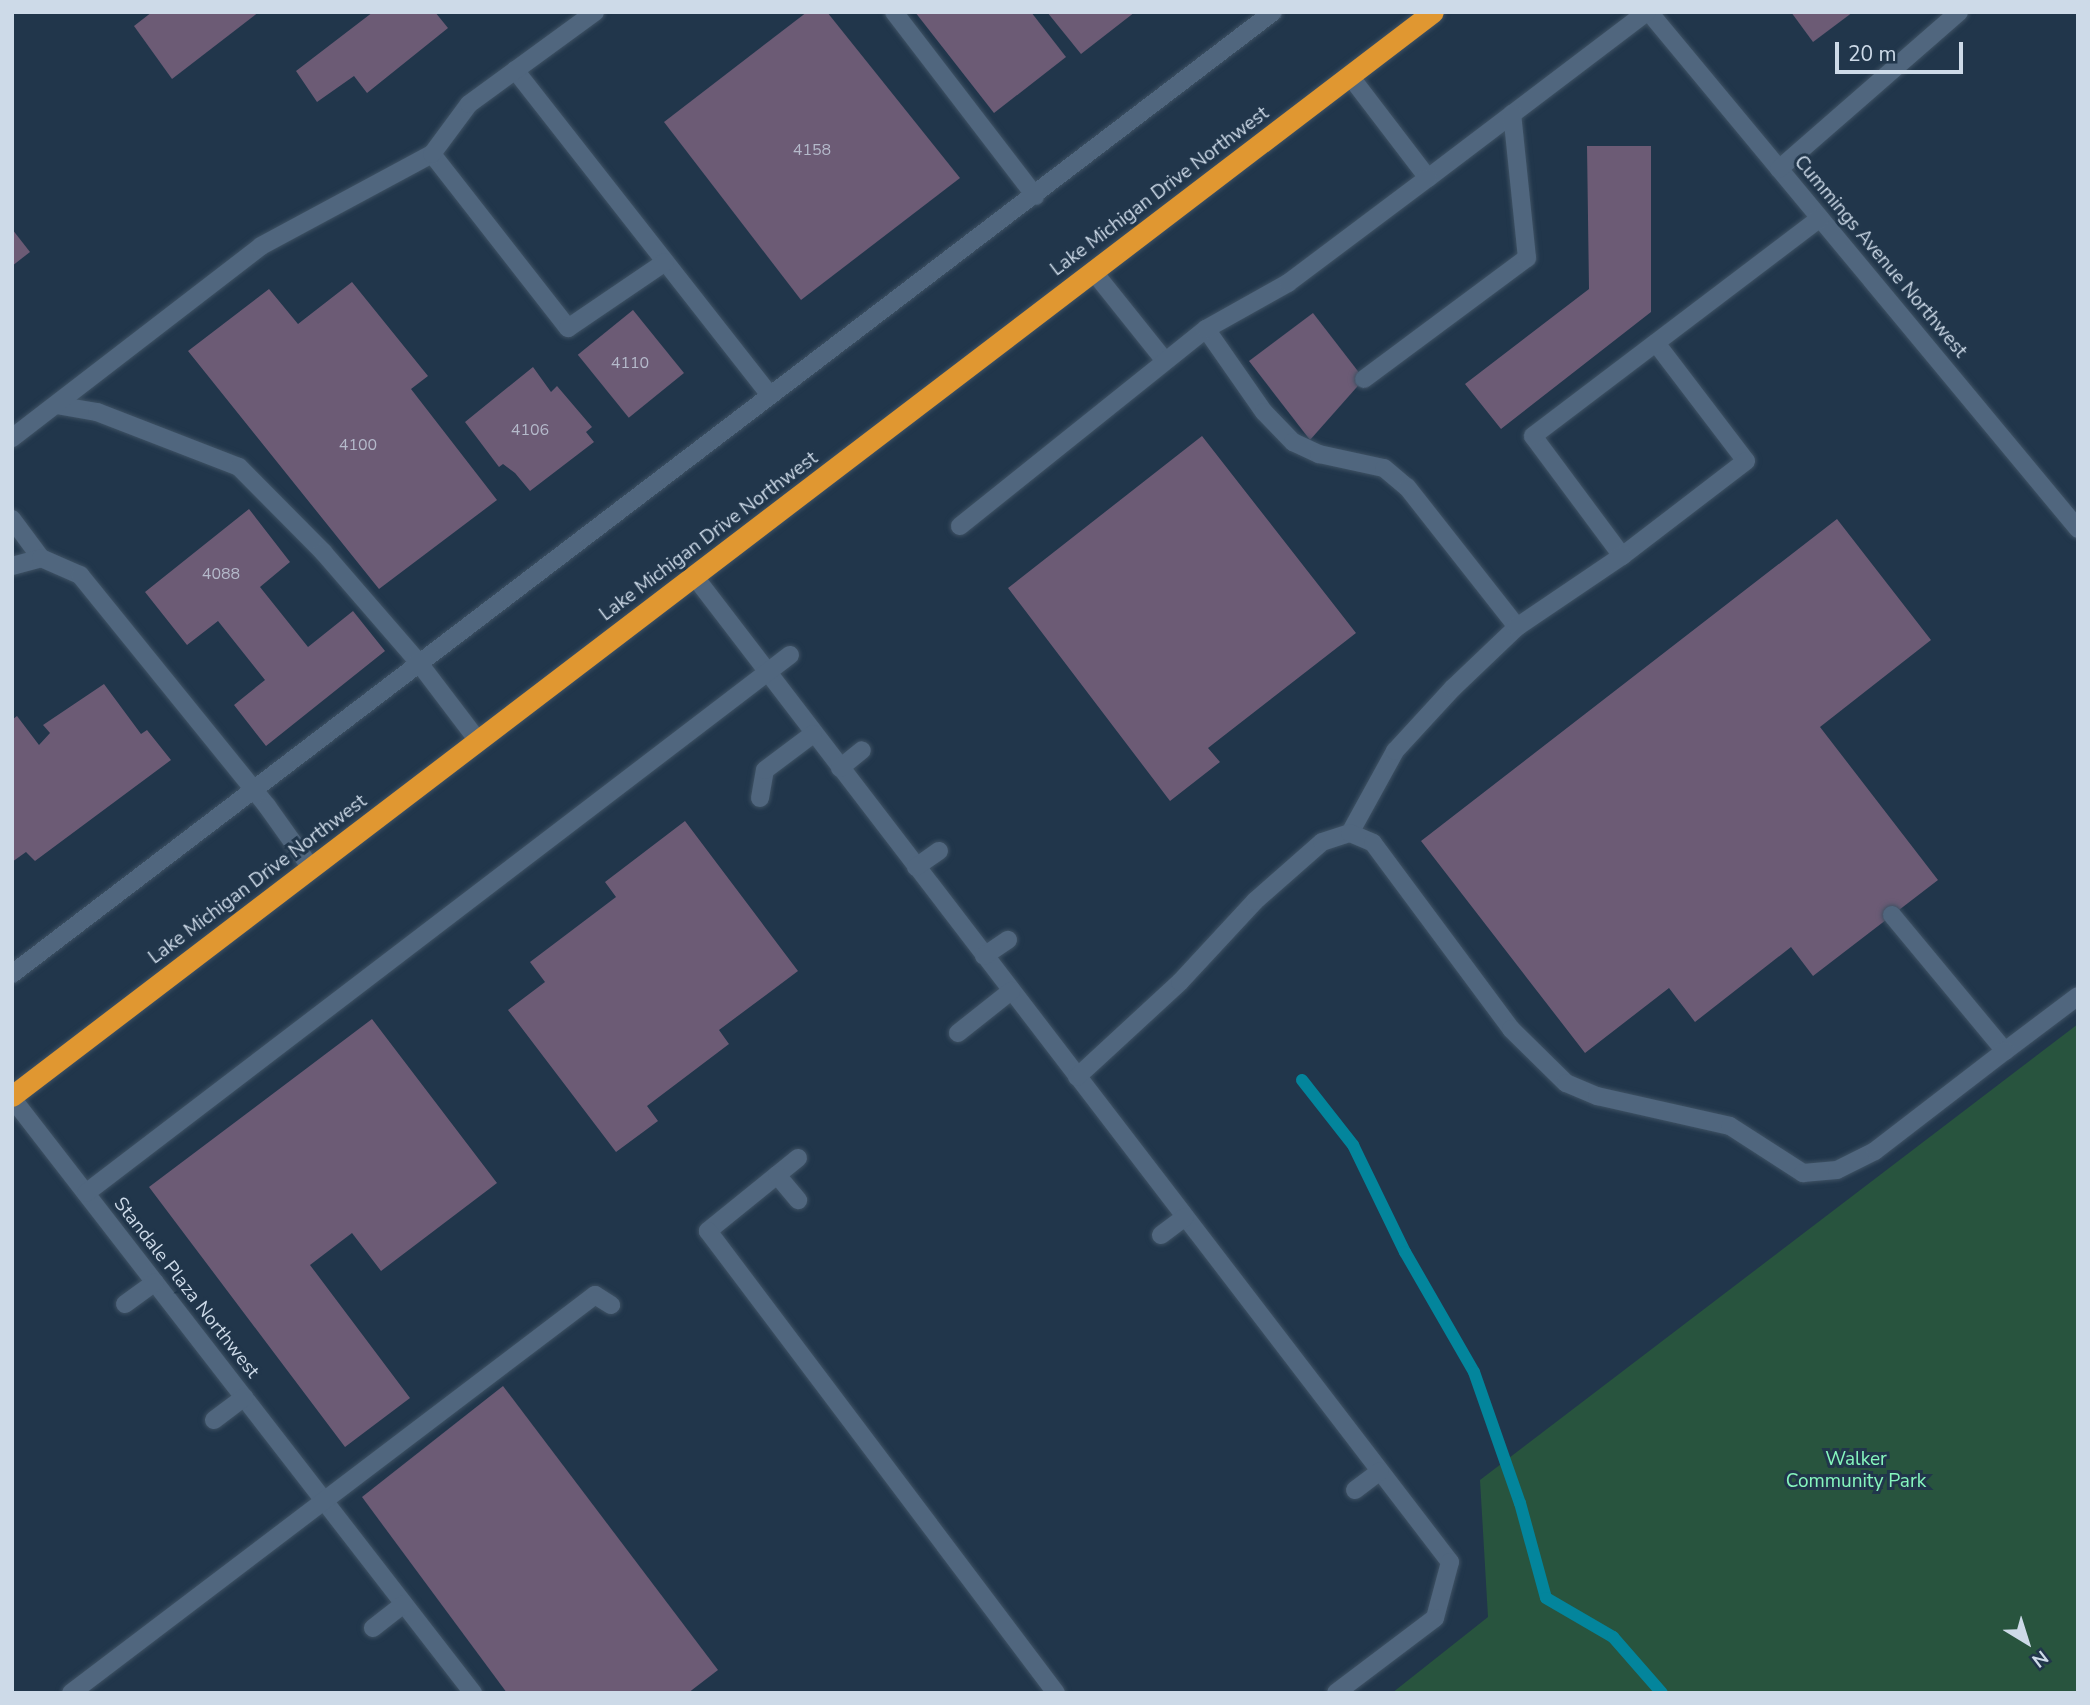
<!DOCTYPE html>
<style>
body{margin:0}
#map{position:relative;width:2090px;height:1705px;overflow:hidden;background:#21364b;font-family:"Nunito Sans",sans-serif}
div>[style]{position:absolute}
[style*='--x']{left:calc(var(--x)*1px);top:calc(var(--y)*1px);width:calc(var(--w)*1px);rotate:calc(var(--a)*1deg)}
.green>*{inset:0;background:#28543e}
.stream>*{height:12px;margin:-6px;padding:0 6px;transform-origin:6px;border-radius:6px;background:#03859c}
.building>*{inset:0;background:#6c5b75;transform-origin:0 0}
.roads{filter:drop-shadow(0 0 2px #3f5264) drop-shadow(0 0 2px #3f5264)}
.minor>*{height:18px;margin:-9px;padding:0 9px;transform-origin:9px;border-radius:9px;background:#50667e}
.highway>*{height:21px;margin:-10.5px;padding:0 10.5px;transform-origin:10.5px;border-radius:10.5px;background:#e09731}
span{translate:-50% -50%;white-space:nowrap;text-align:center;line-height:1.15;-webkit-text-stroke:6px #21364b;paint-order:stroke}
.number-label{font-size:16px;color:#b5bacb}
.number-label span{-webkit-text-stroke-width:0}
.street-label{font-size:19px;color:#cddae8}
.park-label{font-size:19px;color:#86f6be}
.frame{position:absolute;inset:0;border:14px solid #cddae8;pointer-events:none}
.north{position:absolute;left:1992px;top:1607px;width:70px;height:70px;-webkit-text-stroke:5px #21364b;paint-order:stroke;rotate:142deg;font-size:19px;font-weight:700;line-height:28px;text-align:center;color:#cddae8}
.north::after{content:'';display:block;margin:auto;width:24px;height:32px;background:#cddae8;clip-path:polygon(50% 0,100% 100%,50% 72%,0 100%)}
.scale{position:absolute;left:1835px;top:42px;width:128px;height:32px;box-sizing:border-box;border:4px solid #cddae8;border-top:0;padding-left:9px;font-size:21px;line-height:24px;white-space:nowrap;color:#cddae8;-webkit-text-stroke:5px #21364b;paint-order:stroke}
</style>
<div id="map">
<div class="green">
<div style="clip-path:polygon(2078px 1024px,2078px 1693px,1392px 1693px,1488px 1617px,1480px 1480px)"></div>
</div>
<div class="stream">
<div style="--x:1302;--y:1080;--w:83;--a:51.9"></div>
<div style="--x:1353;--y:1145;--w:119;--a:64.1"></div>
<div style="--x:1405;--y:1252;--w:138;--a:60.1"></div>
<div style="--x:1474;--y:1372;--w:139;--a:70.7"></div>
<div style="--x:1520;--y:1503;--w:98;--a:74.7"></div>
<div style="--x:1546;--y:1598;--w:78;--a:30.2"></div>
<div style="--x:1613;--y:1637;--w:74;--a:48.8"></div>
</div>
<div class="building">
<div style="clip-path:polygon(152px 12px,259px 12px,172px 79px,134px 26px)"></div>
<div style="clip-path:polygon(373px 12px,435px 12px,448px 28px,367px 93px,354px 76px,317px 102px,296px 71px)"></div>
<div style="clip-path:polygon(807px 12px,827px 12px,960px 178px,801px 300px,664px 122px)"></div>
<div style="clip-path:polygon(915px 12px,1031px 12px,1066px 57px,994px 113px)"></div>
<div style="clip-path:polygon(1047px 12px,1135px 12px,1081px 54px)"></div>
<div style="clip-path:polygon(1791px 12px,1853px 12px,1813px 42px)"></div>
<div style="clip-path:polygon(1587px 146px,1651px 146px,1651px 312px,1501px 429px,1465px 384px,1589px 289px)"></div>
<div style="clip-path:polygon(12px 229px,30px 252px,12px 266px)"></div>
<div style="clip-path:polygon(352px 282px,428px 376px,411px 389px,497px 500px,379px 589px,188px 351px,269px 289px,298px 324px)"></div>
<div style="left:633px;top:310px;width:81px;height:71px;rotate:51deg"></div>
<div style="clip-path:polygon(1313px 313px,1364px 379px,1310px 440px,1249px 361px)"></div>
<div style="clip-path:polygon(533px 367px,551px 392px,557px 386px,592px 427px,586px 432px,594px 442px,530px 491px,515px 473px,503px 464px,499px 467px,465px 422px)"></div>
<div style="clip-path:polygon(1202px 436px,1356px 633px,1208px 748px,1220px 762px,1170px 801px,1008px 588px)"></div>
<div style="clip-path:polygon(249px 509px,290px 562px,260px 587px,308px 647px,353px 611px,385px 651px,266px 746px,234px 705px,265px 680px,218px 621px,187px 645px,145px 592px)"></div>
<div style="clip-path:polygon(1837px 519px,1931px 640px,1820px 727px,1938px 880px,1813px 976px,1791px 947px,1695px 1022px,1669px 988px,1585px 1053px,1421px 841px)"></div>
<div style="clip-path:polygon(104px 684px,141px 734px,147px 730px,171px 760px,35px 861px,26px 852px,12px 862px,12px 720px,17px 716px,39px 745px,50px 733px,43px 725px)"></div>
<div style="clip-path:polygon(685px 821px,798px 971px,719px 1030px,729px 1044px,647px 1106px,658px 1121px,616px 1152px,508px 1010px,545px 982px,530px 962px,616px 897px,605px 882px)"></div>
<div style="clip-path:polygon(372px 1019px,497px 1183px,381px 1271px,352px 1233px,310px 1265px,410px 1398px,345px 1447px,149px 1187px)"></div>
<div style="clip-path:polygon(503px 1386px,718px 1670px,688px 1693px,507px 1693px,362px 1497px)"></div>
</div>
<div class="roads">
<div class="minor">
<div style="--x:894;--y:12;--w:232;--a:52.5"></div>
<div style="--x:1649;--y:12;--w:672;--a:50.31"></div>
<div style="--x:515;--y:70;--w:413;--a:51.9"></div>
<div style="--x:1350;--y:76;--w:128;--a:52.6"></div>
<div style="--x:1428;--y:178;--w:275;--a:-37.2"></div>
<div style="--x:432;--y:154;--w:221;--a:52"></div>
<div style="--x:568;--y:328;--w:117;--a:-34.2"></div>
<div style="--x:1779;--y:169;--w:239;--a:-41.1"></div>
<div style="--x:1093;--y:271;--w:115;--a:51.3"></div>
<div style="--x:1206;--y:329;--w:101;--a:55.1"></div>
<div style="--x:1264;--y:412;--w:42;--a:46"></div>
<div style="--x:1293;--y:442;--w:29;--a:25"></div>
<div style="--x:1319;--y:454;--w:66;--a:12.2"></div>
<div style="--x:1384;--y:468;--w:30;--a:40"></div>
<div style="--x:1407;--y:487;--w:178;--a:51.8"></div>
<div style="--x:1656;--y:343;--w:148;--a:52.7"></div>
<div style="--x:1746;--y:461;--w:156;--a:142.5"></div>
<div style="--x:1622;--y:556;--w:149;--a:-126.6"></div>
<div style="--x:1533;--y:436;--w:360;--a:-37.2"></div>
<div style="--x:1364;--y:379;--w:203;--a:-36.6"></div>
<div style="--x:1527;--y:258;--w:145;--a:-95.9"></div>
<div style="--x:56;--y:405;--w:42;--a:9.7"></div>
<div style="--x:97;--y:412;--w:152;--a:21.2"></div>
<div style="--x:239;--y:467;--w:120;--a:45.3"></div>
<div style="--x:323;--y:552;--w:147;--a:49.1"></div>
<div style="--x:419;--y:663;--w:99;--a:52.8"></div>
<div style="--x:12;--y:438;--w:314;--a:-37.6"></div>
<div style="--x:261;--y:246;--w:194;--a:-28.3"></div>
<div style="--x:432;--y:154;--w:62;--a:-53.5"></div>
<div style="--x:469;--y:104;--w:156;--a:-36.1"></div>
<div style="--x:12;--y:519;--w:49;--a:53.4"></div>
<div style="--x:960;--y:526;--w:315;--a:-38.7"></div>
<div style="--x:1206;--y:329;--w:94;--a:-29.3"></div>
<div style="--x:1288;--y:283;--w:175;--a:-36.9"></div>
<div style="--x:12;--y:566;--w:30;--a:-15"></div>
<div style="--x:41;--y:558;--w:43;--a:23.6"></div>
<div style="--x:80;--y:575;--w:297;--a:51"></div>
<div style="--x:267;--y:806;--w:76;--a:54.6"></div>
<div style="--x:695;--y:577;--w:1241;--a:52.53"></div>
<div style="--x:1450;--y:1562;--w:58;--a:105"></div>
<div style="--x:1435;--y:1618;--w:124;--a:142.9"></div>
<div style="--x:840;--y:768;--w:28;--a:-39"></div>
<div style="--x:760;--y:798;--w:28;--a:-80"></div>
<div style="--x:765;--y:770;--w:60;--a:-36.9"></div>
<div style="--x:1350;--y:833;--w:94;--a:-61.2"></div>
<div style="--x:1395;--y:751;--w:86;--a:-47.4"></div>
<div style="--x:1453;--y:688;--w:88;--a:-43.6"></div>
<div style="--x:1517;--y:627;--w:127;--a:-34.1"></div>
<div style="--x:916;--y:867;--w:28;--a:-35"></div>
<div style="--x:1892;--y:915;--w:177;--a:50.3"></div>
<div style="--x:2005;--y:1051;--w:91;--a:-37"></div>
<div style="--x:984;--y:956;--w:29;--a:-34"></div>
<div style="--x:12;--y:974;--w:1586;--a:-37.34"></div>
<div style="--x:958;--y:1033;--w:68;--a:-38.4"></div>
<div style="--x:1077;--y:1077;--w:140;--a:-42.7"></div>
<div style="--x:1180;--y:982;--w:110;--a:-47.2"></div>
<div style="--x:1255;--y:901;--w:89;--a:-41.4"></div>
<div style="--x:1322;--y:842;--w:29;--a:-18"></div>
<div style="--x:1350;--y:833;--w:25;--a:23"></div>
<div style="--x:1373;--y:843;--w:232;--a:53.4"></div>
<div style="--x:1511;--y:1029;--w:77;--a:44.5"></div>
<div style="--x:1566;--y:1083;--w:34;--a:23"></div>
<div style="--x:1597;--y:1096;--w:136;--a:12.7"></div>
<div style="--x:1730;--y:1126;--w:87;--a:32.8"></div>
<div style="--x:1803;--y:1173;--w:34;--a:-5"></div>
<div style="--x:1837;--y:1170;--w:42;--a:-26.6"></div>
<div style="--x:1875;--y:1151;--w:164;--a:-37.6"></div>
<div style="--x:12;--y:1098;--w:753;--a:52.23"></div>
<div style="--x:798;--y:1158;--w:116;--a:141"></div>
<div style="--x:708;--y:1231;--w:578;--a:53.01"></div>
<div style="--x:777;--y:1175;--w:33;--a:50"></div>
<div style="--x:86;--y:1193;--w:886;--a:-37.39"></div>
<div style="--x:1161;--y:1235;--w:30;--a:-37"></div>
<div style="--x:125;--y:1304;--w:37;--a:-36"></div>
<div style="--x:214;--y:1420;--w:38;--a:-37"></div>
<div style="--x:1355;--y:1490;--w:31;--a:-37"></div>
<div style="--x:373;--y:1628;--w:39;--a:-38"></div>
<div style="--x:71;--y:1693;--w:658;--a:-37.22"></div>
<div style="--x:595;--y:1295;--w:19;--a:32"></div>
</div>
<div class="highway">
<div style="--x:12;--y:1096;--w:1787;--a:-37.34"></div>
</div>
</div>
<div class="number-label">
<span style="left:812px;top:150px">4158</span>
<span style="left:630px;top:363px">4110</span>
<span style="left:530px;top:430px">4106</span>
<span style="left:358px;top:445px">4100</span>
<span style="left:221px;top:574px">4088</span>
</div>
<div class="street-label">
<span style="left:1160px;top:192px;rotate:-37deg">Lake Michigan Drive Northwest</span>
<span style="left:1880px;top:257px;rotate:50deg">Cummings Avenue Northwest</span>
<span style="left:709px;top:537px;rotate:-37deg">Lake Michigan Drive Northwest</span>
<span style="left:258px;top:880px;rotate:-37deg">Lake Michigan Drive Northwest</span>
<span style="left:186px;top:1288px;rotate:52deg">Standale Plaza Northwest</span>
</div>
<div class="park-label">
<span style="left:1856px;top:1471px">Walker<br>Community Park</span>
</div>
<div class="frame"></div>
<div class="north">N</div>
<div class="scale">20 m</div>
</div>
